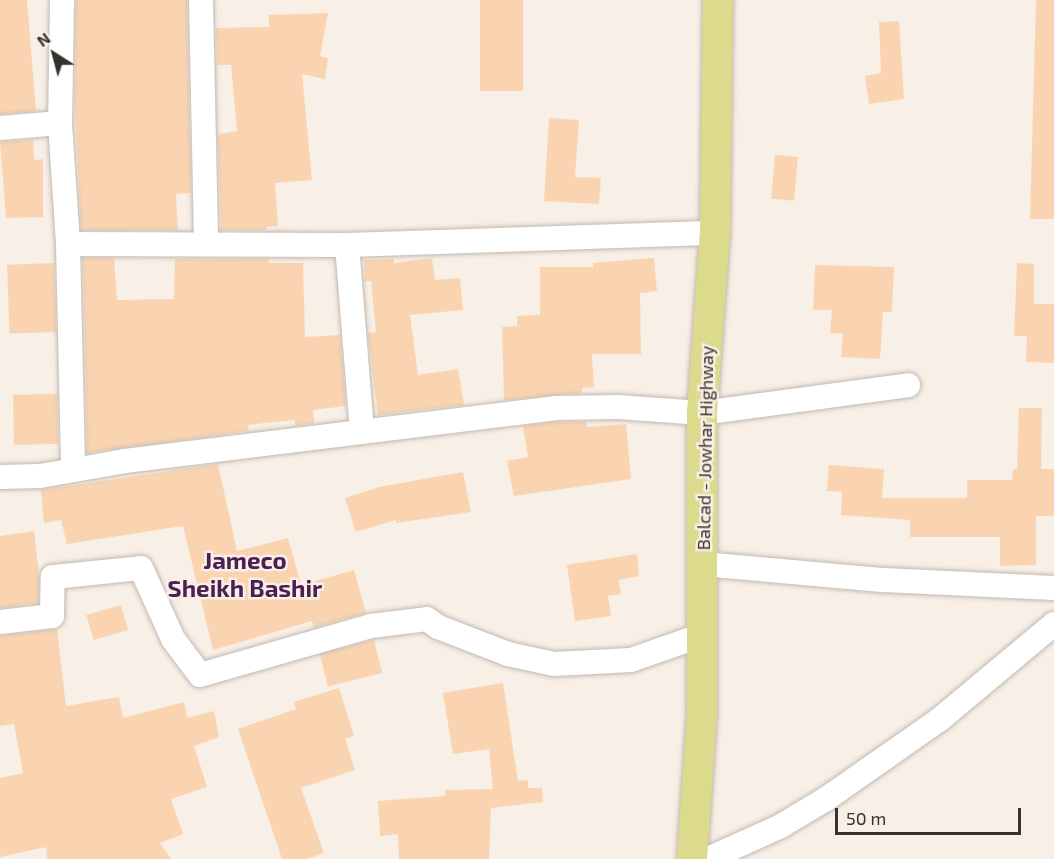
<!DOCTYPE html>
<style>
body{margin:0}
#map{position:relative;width:1054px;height:859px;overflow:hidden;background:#f8efe7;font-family:"Exo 2",sans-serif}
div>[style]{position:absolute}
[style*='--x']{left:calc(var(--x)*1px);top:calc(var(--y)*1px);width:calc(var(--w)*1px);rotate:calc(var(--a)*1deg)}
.building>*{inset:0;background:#fad4b1;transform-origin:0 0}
.roads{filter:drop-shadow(0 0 2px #c2b9b1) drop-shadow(0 0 2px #c2b9b1)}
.minor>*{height:24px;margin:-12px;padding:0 12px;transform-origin:12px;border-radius:12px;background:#fff}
.major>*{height:30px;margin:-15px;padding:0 15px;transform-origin:15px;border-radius:15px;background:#dcda8d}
span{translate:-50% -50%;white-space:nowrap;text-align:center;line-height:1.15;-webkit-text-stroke:5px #f8efe7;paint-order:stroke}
.street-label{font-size:18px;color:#36322f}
.district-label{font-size:24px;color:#4c1f52;font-weight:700}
.north{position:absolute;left:24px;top:24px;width:60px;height:60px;-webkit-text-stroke:4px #f8efe7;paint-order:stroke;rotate:324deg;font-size:16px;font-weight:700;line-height:24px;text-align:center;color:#36322f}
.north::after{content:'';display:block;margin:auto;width:21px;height:27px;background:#36322f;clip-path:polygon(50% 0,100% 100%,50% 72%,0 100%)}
.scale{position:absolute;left:835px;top:808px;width:186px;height:27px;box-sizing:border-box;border:3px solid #36322f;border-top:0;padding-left:8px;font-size:18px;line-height:21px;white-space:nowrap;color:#36322f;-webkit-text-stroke:4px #f8efe7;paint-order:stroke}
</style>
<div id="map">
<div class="building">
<div style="clip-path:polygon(0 0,27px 0,36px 111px,0 114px)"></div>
<div style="clip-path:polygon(76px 0,187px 0,191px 193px,176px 194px,178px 230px,81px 230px,75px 106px)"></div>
<div style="left:480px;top:0;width:43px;height:91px"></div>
<div style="clip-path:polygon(1036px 0,1054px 0,1054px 219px,1030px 219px)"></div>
<div style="clip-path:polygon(328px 13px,320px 56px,328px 58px,325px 79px,302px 74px,312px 180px,275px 183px,278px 226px,266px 227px,267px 230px,221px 230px,218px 134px,237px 131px,231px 65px,217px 65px,216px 28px,269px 27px,269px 15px)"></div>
<div style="clip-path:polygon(899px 21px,904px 99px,869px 104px,865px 76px,881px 73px,879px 22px)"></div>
<div style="clip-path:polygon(549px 118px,579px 120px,575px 177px,601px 178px,599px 204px,544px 201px)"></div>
<div style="clip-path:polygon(33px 140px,34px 160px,43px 159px,43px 217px,6px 218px,0 142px)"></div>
<div style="left:775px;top:155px;width:23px;height:44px;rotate:5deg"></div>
<div style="clip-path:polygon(83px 258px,114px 258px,117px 300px,174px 299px,175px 259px,268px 259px,269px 263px,303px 263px,305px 337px,340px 335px,346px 406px,313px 410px,314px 423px,295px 426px,295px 420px,248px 425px,249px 431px,87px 453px)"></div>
<div style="clip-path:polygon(432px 258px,435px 280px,460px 278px,463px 310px,410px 315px,418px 375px,458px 369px,464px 405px,378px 415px,368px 333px,376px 332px,371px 281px,365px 281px,364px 260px,394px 259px,394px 263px)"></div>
<div style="clip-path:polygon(654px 258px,657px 291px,640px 293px,641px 354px,592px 354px,594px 387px,582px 388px,582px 393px,504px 400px,502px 327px,517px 326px,517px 316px,540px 315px,540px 267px,593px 267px,593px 263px)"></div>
<div style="left:54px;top:263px;width:69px;height:47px;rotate:88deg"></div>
<div style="clip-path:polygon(1017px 263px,1034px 264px,1034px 304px,1054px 304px,1054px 363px,1026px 362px,1027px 336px,1014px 336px)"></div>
<div style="clip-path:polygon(815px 265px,894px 267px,892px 312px,883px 312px,880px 359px,841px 357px,843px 334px,830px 333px,832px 310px,813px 310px)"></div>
<div style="left:57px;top:394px;width:50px;height:44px;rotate:89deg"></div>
<div style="clip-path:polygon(1019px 408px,1042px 408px,1041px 469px,1054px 469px,1054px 516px,1036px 516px,1036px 565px,1000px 566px,1000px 537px,910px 537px,910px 520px,841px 515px,842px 492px,827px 491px,829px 465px,884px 469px,882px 498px,967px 498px,967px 480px,1012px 480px,1013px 469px,1017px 469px)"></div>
<div style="clip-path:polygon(556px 422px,586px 422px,587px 427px,626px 424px,631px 479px,514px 496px,507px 461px,528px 457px,523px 426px)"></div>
<div style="clip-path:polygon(218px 464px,237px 551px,288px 538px,301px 585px,354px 570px,366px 613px,314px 628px,312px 621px,213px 650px,183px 526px,67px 544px,61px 520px,44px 523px,41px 490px)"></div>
<div style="clip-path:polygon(463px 472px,471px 512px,396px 523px,396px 520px,356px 532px,345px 498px,379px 487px)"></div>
<div style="clip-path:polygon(34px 531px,39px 574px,38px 603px,0 608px,0 536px)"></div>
<div style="clip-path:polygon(637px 554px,639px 576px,619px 580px,621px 594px,608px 596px,611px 616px,575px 621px,567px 565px)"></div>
<div style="left:121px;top:605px;width:26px;height:36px;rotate:74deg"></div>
<div style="clip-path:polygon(57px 629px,66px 706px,119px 697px,123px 718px,184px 702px,187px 718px,214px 711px,219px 737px,194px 746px,207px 787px,171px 799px,183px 834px,160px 843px,171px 859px,47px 859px,46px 847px,0 857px,0 778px,23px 773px,14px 724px,0 726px,0 636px)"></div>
<div style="left:374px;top:640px;width:34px;height:56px;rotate:76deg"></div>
<div style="clip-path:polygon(503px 683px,518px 781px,528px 780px,528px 788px,542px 788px,543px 802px,491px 808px,489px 859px,399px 859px,398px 834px,380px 836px,378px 801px,445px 796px,445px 790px,493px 789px,489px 749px,453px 754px,443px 693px)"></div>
<div style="clip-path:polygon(339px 688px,354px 736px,345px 739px,355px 770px,301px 788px,324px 853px,307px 859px,282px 859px,238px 729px,296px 709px,294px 702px)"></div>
</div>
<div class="roads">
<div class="minor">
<div style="--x:62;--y:0;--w:123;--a:90.9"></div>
<div style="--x:60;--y:123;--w:121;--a:86.2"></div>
<div style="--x:68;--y:244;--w:226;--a:88.7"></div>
<div style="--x:201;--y:0;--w:243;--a:88.8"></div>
<div style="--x:0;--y:128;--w:60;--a:-4.8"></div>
<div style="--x:68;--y:244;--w:279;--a:0.2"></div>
<div style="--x:347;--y:245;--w:368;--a:-1.9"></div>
<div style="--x:347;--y:245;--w:187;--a:85.4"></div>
<div style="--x:0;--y:477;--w:40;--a:-1.4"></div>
<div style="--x:40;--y:476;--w:86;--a:-10"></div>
<div style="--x:125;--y:461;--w:433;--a:-7"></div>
<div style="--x:555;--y:408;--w:63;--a:-0.9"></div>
<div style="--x:618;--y:407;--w:84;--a:4.1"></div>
<div style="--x:702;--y:413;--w:208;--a:-7.7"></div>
<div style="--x:703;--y:564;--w:182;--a:5.1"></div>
<div style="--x:884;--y:580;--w:170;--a:2.7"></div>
<div style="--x:0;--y:622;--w:52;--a:-6.6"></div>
<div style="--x:52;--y:616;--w:39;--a:-89"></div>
<div style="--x:53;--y:577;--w:88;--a:-5.8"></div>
<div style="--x:141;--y:568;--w:78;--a:65.7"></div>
<div style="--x:173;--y:639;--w:45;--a:53.1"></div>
<div style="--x:200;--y:675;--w:178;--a:-16"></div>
<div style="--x:371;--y:626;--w:56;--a:-7.1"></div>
<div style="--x:427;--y:619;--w:14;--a:36"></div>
<div style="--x:438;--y:627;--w:75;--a:21.1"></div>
<div style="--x:508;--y:654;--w:47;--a:12.3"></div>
<div style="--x:554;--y:664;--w:77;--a:-3"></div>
<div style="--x:631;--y:660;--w:75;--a:-19.4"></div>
<div style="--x:708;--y:859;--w:78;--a:-24.3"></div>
<div style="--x:779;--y:827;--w:55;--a:-30.8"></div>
<div style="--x:826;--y:799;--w:138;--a:-35"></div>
<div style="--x:939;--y:720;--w:150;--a:-39.9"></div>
</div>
<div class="major">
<div style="--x:692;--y:859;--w:145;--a:-86.1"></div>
<div style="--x:702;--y:714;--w:301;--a:-90"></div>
<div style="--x:702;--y:413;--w:180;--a:-85.9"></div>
<div style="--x:715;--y:233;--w:233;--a:-89.3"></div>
</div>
</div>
<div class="street-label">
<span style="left:705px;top:448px;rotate:-89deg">Balcad - Jowhar Highway</span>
</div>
<div class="district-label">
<span style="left:245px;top:574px">Jameco<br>Sheikh Bashir</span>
</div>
<div class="north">N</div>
<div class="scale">50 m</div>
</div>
